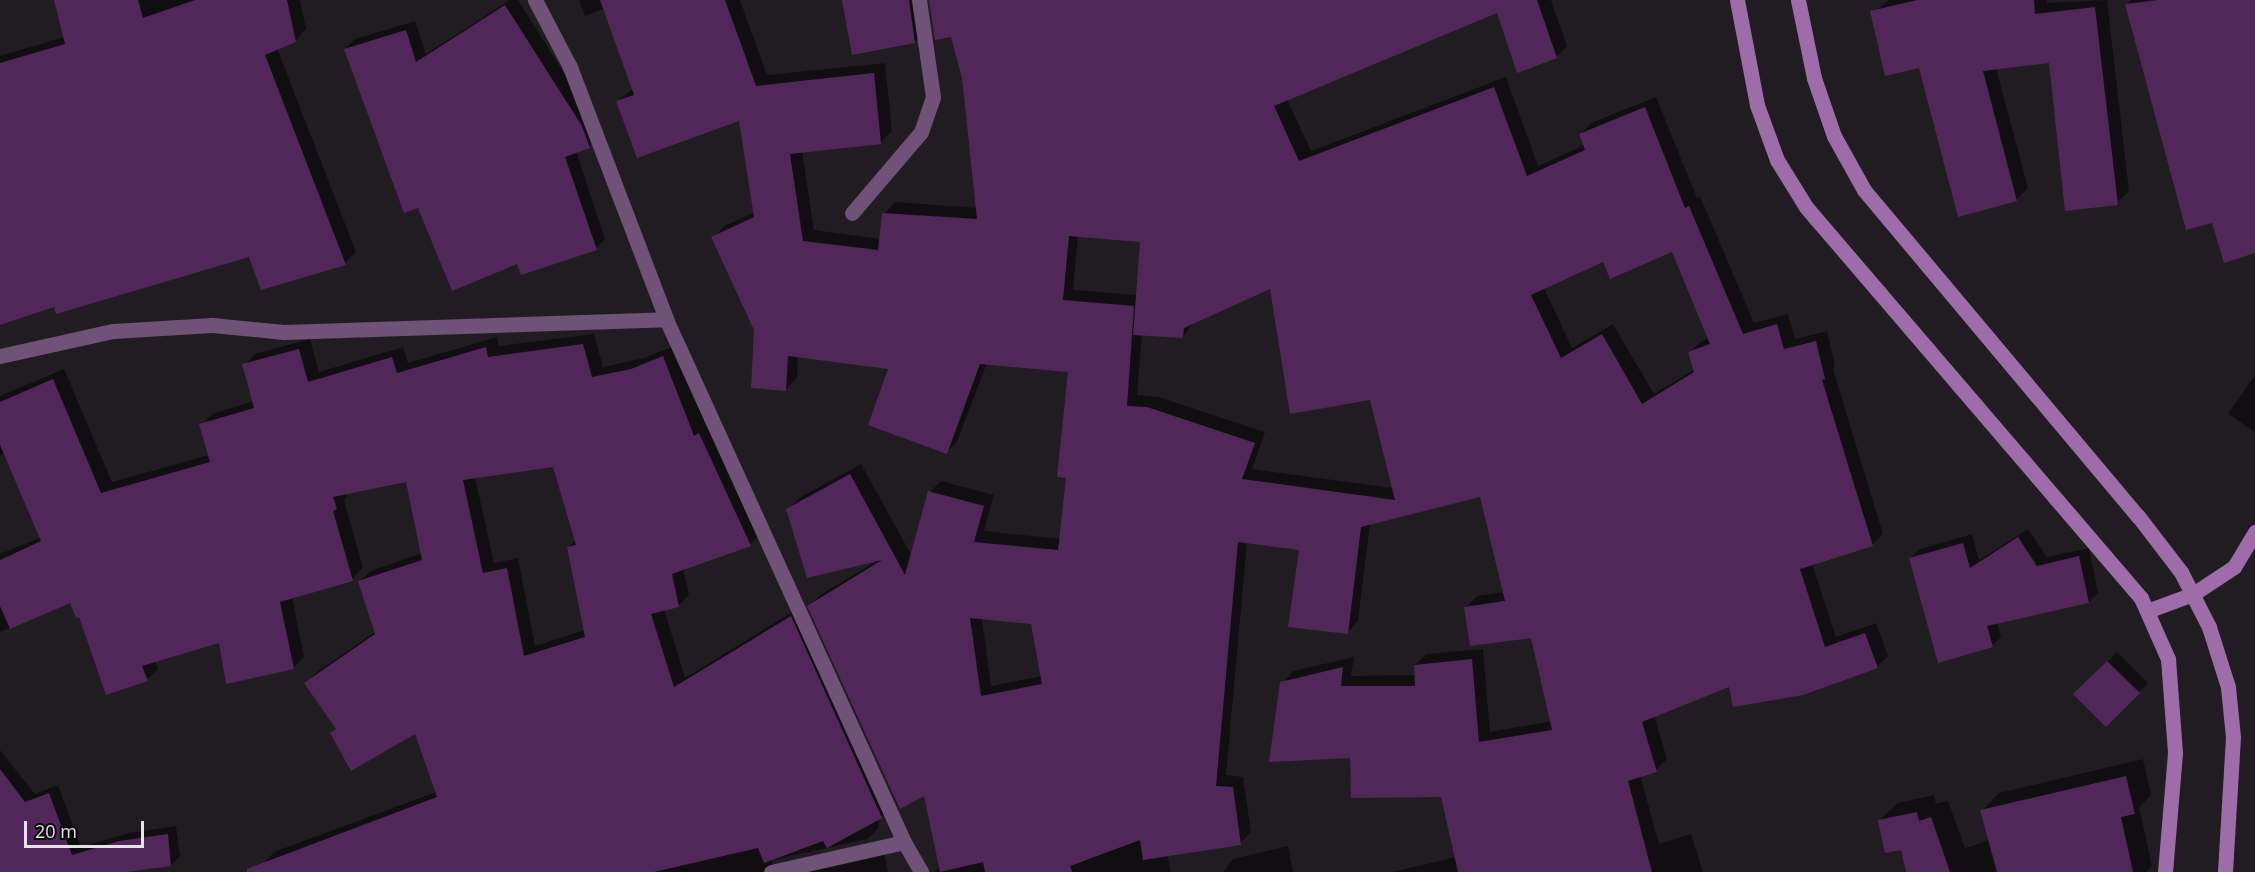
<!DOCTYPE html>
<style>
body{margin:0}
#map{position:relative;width:2255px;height:872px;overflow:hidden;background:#211c22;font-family:"Open Sans",sans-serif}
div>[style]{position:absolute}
.shadow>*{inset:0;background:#0007}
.building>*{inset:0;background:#51275a}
.street>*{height:15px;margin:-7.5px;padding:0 7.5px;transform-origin:7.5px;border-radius:7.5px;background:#705177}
.secondary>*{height:15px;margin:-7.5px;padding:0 7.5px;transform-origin:7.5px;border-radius:7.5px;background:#9f6caa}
span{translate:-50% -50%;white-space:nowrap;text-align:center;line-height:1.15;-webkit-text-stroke:4.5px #09080a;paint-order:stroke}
.scale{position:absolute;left:24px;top:821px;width:120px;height:27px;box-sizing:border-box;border:3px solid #e6e3e6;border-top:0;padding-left:8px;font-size:18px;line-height:21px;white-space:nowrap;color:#e6e3e6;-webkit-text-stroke:4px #09080a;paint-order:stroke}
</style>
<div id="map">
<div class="shadow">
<i style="clip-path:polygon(56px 0,300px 0,306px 29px,296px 40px,277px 48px,356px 252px,345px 263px,250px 255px,0 316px,0 56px,65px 37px)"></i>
<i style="clip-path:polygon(510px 0,518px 0,591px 116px,599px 137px,589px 146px,576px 151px,605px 239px,596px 248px,518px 262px,419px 206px,345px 49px,355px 39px,415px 21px,426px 54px)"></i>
<i style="clip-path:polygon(evenodd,579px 0,740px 0,767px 75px,885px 63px,892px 131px,881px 142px,802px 151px,814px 230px,881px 239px,884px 214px,895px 202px,978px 208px,963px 77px,953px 35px,936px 38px,929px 0,1551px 0,1567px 46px,1556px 57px,1498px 11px,1287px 99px,1311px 151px,1506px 77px,1538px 166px,1584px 145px,1580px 135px,1591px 123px,1656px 97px,1697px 198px,1700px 196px,1754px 323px,1788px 314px,1795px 339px,1827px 331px,1835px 366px,1833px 369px,1883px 534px,1872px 545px,1812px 564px,1836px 637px,1876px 623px,1888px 656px,1877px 667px,1731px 685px,1654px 715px,1667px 759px,1656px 770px,1640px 775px,1659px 844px,1691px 834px,1703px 872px,1392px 872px,1456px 857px,1442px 795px,1352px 757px,1282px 683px,1293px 671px,1354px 657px,1351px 676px,1416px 675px,1415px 665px,1426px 654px,1483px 649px,1490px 732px,1552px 721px,1532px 636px,1466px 607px,1477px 596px,1504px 592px,1481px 496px,1370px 523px,1358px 621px,1347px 633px,1301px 549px,1247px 542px,1226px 775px,1243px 777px,1251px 832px,1240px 843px,1167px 854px,1171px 872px,933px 872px,940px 868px,925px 793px,809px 606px,820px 595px,877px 561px,788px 510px,799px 498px,861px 464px,912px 556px,930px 492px,941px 481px,994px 495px,984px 531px,1060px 539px,1067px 477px,1070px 370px,987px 363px,957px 442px,946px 453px,890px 368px,798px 355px,797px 378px,786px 389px,713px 238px,724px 226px,755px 212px,740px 119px,617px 101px,634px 88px,605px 8px,585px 16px,579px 0,1078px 235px,1141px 240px,1137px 295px,1073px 290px,1078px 235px,579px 0,1673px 250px,1709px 338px,1700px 342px,1689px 353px,1695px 369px,1654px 394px,1613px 324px,1572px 348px,1544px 288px,1604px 260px,1673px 250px,579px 0,1271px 287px,1371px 398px,1393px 488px,1252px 469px,1265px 432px,1159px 397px,1137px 395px,1142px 334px,1183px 337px,1194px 322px,1271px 287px,579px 0,982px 618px,1033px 623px,1042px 676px,991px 686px,982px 618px)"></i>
<i style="clip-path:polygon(843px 0,922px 0,926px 31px,915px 42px)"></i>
<i style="clip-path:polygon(1889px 0,2047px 0,2047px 3px,2107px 0,2129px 191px,2117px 203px,2050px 62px,1996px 68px,2028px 188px,2016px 200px,1920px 66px,1872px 14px)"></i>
<i style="clip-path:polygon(2131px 0,2255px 0,2255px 232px,2127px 4px)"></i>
<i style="clip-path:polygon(evenodd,594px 334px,603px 367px,644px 358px,674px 346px,706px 426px,711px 423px,761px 534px,750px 545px,683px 568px,689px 595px,678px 606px,664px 609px,685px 678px,802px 606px,893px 806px,878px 819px,879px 827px,868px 839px,772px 860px,772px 863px,779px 871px,883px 849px,888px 872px,267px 872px,263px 864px,274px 852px,436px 792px,416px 732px,331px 733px,337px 728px,305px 683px,317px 672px,376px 631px,359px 582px,371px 571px,422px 553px,407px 480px,346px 492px,347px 497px,344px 500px,363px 568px,352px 579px,292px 597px,304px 657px,293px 668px,220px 642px,155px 660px,158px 669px,147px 680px,80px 615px,71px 601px,0 632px,0 554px,41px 537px,5px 453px,0 456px,0 396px,64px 369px,112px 482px,209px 455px,201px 425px,212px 414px,254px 401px,244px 365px,255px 354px,310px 339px,319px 372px,403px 347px,408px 363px,497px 337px,499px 346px,594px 334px,554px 466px,576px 539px,568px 547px,585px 630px,535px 646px,518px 558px,494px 563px,475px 477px,554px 466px)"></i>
<i style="clip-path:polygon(2255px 375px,2255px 432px,2228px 414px)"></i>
<i style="clip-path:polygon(2028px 529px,2047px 557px,2089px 548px,2098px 593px,2089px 602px,1997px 623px,2001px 637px,1992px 646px,1910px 558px,1920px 549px,1972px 534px,1979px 560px)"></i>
<i style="clip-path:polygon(2117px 652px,2148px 683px,2106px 725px,2076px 694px)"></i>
<i style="clip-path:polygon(0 750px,35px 794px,58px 785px,81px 847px,129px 833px,176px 826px,180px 856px,171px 865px,116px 872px,0 872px)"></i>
<i style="clip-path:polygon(2143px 759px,2151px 795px,2139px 807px,2152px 866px,2146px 872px,1908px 872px,1902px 848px,1880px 820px,1898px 803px,1934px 795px,1936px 804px,1948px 801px,1965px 848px,1990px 840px,1982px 811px,1999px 793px)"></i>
<i style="clip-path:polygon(1288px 846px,1293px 872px,1223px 872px,1233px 859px)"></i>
</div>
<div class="building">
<i style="clip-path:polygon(54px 0,138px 0,143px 18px,195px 0,287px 0,296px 42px,265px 55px,346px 265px,261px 290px,249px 257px,56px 314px,54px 307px,0 325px,0 63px,65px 44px)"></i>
<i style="clip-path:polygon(evenodd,600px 0,725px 0,756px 86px,874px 73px,881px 144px,790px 154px,803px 241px,878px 250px,882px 213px,977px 219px,962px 78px,951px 37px,935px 40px,929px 0,1537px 0,1557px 58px,1517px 73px,1497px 13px,1274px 106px,1299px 161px,1494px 87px,1527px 176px,1585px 150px,1579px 134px,1645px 107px,1685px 208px,1689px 206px,1743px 334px,1777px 324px,1784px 349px,1816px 341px,1825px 379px,1822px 380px,1873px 546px,1800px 569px,1825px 647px,1865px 633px,1878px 668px,1803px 695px,1733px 707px,1729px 687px,1642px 722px,1657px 772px,1628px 781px,1652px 872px,1458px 872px,1441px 797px,1351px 798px,1350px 758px,1269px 762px,1280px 682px,1343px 667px,1341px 686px,1415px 686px,1414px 665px,1472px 659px,1479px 742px,1552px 730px,1531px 638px,1470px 646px,1464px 607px,1505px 601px,1480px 497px,1361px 527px,1348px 634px,1288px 627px,1299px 550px,1238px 542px,1216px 786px,1233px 787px,1241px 845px,1143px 860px,1140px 840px,1070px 866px,1072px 872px,985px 872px,983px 862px,940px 872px,924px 796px,900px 809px,807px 606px,882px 560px,807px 578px,786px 509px,850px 474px,905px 575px,928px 491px,984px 506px,974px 542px,1058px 550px,1066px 478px,1057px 477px,1068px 372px,980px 364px,947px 454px,868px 425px,888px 369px,788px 356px,786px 391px,751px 388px,754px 330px,711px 237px,754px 217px,739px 121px,637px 158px,616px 101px,634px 95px,600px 0,1069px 236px,1140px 242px,1133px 335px,1183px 338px,1184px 328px,1270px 289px,1290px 414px,1370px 400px,1395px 500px,1242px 479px,1255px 443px,1147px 407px,1127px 406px,1134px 306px,1063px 300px,1069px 236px,600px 0,1672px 252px,1710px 344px,1688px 352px,1694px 372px,1642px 404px,1602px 334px,1561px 358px,1531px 295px,1603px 262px,1610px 279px,1672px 252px,600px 0,970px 618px,1031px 624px,1042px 684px,981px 696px,970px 618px)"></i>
<i style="clip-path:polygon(842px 0,909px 0,915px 43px,852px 55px)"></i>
<i style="clip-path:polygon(1917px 0,2034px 0,2035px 14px,2095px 7px,2118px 205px,2065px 211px,2049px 63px,1983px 71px,2017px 201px,1958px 217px,1919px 68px,1885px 76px,1870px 11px)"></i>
<i style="clip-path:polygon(2158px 0,2255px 0,2255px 253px,2224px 263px,2212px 223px,2186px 230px,2125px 4px)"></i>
<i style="clip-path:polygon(505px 5px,582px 126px,590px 148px,565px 157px,597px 250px,521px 275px,517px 264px,452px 291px,418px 208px,404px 213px,344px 49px,406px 30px,416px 62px)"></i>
<i style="clip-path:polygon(evenodd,583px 344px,592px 377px,631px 369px,663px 356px,694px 436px,699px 433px,751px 546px,672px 574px,679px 607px,651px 614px,674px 687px,791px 616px,882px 818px,827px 848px,823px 841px,764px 863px,758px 848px,654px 872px,247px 872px,247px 869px,437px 797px,415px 734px,351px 771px,330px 733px,336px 729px,304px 683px,375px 634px,358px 581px,422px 560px,406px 482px,333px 497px,337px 509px,333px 511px,353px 581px,280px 602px,294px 669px,226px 684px,219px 643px,142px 666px,148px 681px,106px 695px,79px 617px,76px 618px,70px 603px,10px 629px,0 606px,0 560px,41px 541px,0 445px,0 402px,53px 379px,101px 493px,210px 462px,199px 424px,254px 408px,242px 364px,299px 349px,308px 382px,392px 357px,397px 373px,486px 347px,488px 357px,583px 344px,553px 467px,576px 545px,567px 547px,585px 637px,524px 656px,507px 568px,483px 573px,463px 480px,553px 467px)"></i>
<i style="clip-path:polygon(2018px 537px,2037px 566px,2079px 556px,2089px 603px,1987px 626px,1993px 647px,1938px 663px,1909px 558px,1963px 543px,1970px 568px)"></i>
<i style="clip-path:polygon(2107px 661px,2140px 693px,2106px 727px,2073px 694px)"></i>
<i style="clip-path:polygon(0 769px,25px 802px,49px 793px,72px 855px,119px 841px,168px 834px,171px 866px,127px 872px,0 872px)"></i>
<i style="clip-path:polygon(2126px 776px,2135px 814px,2121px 817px,2133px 872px,1997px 872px,1980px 810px)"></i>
<i style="clip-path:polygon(1917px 812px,1919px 821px,1931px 817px,1950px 872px,1906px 872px,1901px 850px,1885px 853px,1878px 820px)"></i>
</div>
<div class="street">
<i style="left:535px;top:0;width:76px;rotate:62.4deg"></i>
<i style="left:570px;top:67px;width:270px;rotate:69.1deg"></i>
<i style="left:666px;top:319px;width:575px;rotate:65.53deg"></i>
<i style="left:904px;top:842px;width:34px;rotate:60deg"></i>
<i style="left:852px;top:213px;width:106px;rotate:-49.6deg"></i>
<i style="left:921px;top:132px;width:37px;rotate:-71deg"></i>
<i style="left:933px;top:97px;width:98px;rotate:-98.2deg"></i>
<i style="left:0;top:356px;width:116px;rotate:-12.5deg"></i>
<i style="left:113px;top:331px;width:99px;rotate:-3.5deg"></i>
<i style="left:212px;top:325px;width:72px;rotate:5.6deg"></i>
<i style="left:284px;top:332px;width:382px;rotate:-1.9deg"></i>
<i style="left:771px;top:872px;width:136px;rotate:-12.7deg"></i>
</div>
<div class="secondary">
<i style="left:1737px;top:0;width:107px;rotate:79.2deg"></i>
<i style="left:1757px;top:105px;width:59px;rotate:70deg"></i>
<i style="left:1777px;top:160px;width:55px;rotate:58.3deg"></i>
<i style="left:1806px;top:207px;width:515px;rotate:49.41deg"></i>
<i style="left:2141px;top:598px;width:67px;rotate:66.1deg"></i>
<i style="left:2168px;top:659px;width:94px;rotate:85.7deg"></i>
<i style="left:2175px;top:753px;width:119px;rotate:94.8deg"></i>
<i style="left:1798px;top:0;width:80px;rotate:78.4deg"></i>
<i style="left:1814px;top:78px;width:61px;rotate:71deg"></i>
<i style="left:1834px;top:136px;width:62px;rotate:60.9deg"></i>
<i style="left:1864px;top:190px;width:426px;rotate:50deg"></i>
<i style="left:2138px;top:516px;width:71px;rotate:52.5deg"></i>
<i style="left:2181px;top:572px;width:62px;rotate:63deg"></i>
<i style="left:2209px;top:627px;width:63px;rotate:72.4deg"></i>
<i style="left:2228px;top:687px;width:50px;rotate:84.3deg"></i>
<i style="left:2233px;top:737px;width:135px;rotate:93.4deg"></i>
<i style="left:2147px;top:611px;width:49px;rotate:-20.3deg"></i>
<i style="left:2193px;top:594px;width:49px;rotate:-33.4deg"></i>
<i style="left:2234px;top:567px;width:41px;rotate:-59deg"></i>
</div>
<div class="scale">20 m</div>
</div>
